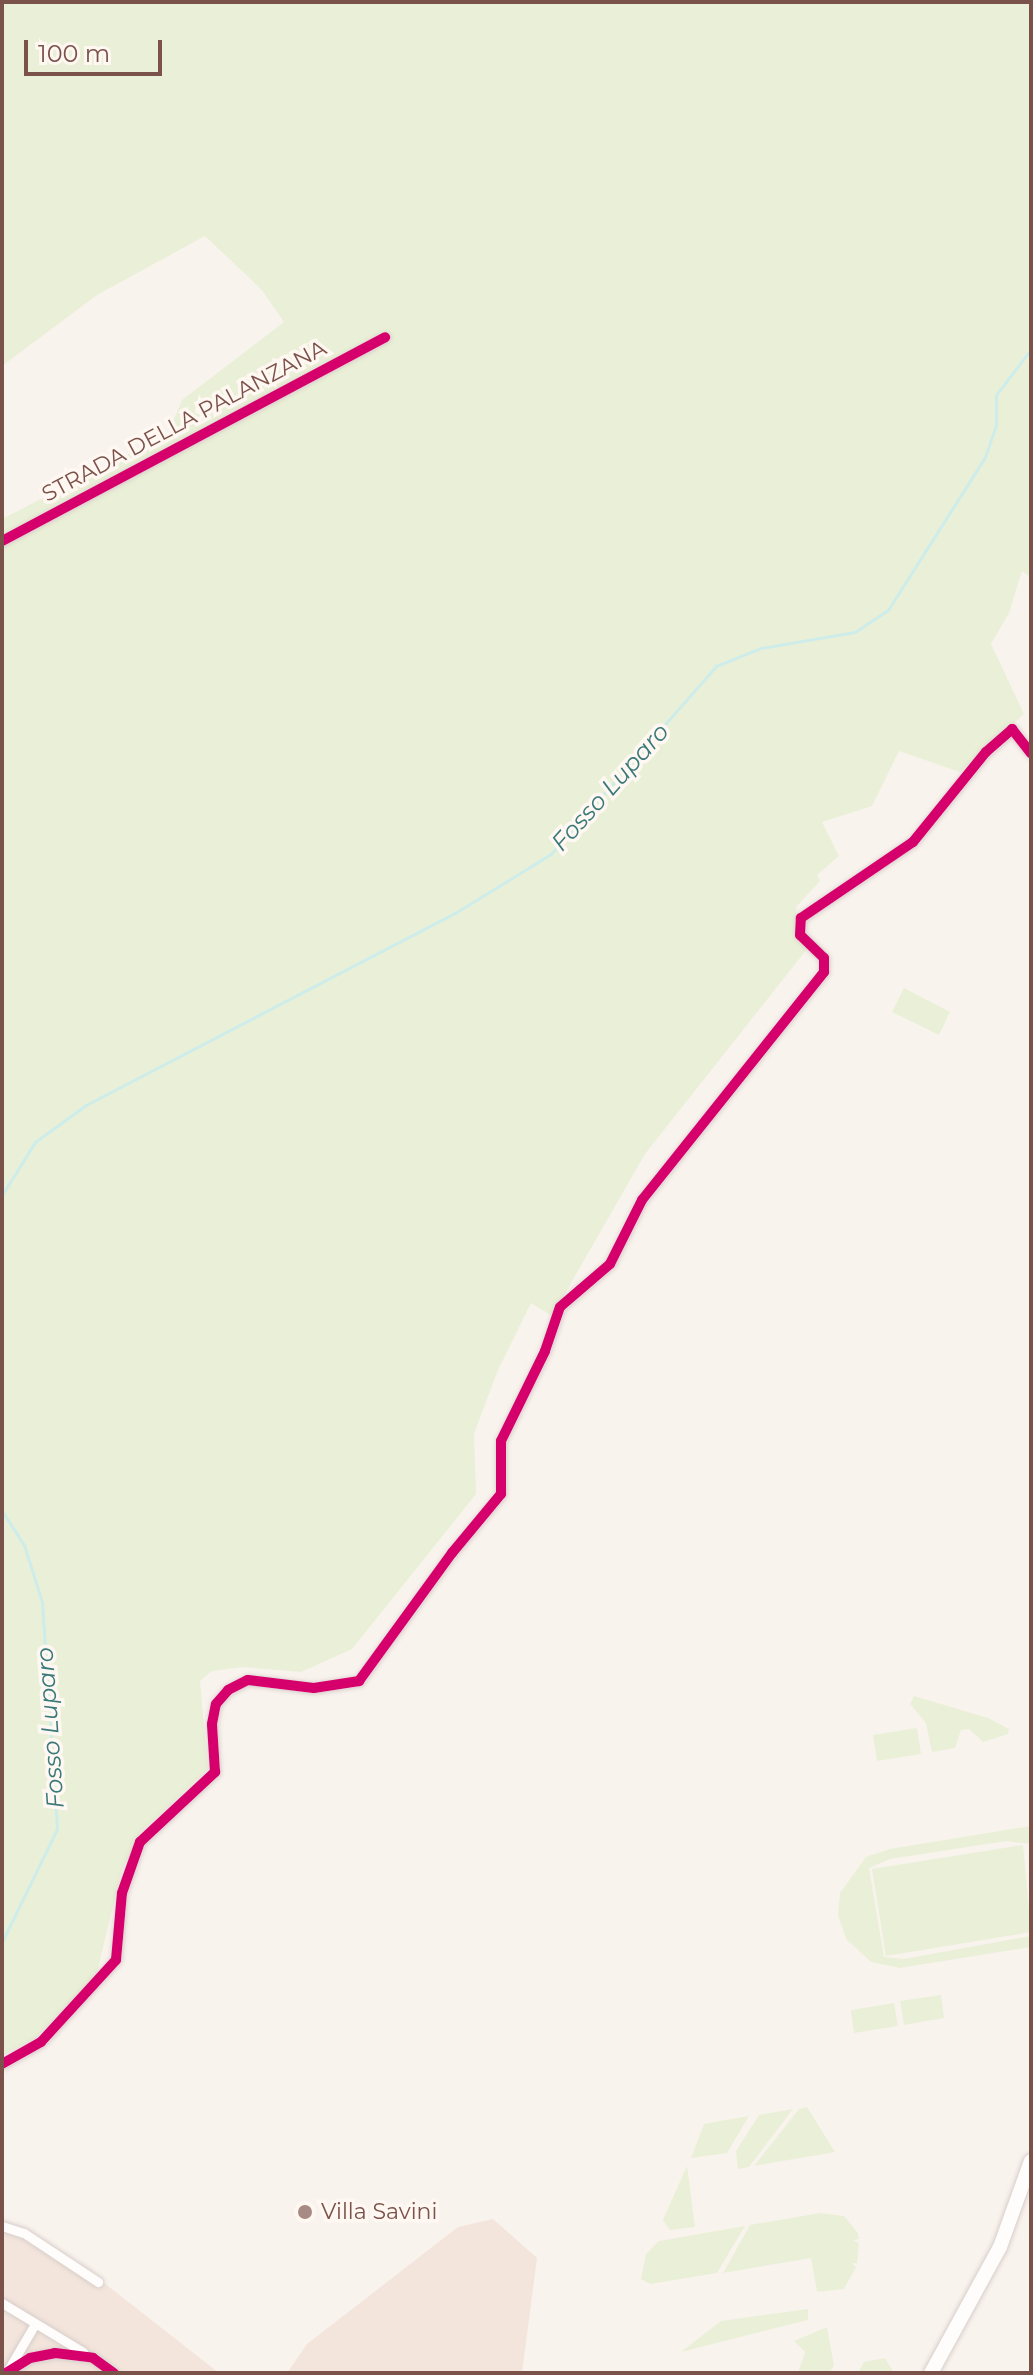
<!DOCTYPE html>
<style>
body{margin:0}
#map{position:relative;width:1033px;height:2375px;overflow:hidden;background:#f9f3ee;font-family:Montserrat,sans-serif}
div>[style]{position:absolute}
.residential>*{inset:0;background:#f3e5dc}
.green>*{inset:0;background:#eaf0d7}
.stream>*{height:3px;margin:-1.5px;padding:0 1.5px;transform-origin:1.5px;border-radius:1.5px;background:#ceedea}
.roads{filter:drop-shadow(0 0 2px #d8ceca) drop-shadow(0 0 2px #d8ceca)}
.street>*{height:9px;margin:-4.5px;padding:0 4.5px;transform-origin:4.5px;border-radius:4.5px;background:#fefdfc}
.secondary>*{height:14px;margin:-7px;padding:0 7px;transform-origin:7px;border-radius:7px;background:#fefdfc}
.cycleway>*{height:10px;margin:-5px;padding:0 5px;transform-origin:5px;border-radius:5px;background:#d6006c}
.dots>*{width:22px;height:22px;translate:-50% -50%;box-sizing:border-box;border:4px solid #fff7f1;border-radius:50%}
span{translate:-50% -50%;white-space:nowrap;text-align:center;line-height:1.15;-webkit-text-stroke:7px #fff7f1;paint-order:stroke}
.street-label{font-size:22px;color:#7b524a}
.poi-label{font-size:22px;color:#7b524a}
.left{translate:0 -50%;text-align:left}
.water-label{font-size:24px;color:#397979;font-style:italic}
.frame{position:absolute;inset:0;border:4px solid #7b524a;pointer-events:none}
.scale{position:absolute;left:24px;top:40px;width:138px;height:36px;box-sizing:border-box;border:4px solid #7b524a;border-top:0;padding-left:10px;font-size:24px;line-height:28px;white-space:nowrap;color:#7b524a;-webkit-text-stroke:6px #fff7f1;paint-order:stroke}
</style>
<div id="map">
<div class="residential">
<i style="clip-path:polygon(493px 2219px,537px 2258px,522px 2373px,287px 2373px,307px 2344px,458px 2227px)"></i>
<i style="clip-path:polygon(2px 2222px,24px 2228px,108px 2286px,219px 2373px,2px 2373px)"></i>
</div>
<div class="green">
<i style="clip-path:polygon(2px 2px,1031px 2px,1031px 578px,1022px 571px,1009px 613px,991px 644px,1024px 714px,960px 772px,899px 751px,872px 806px,822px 822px,839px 856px,817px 875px,820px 881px,796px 907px,798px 928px,811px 944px,645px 1154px,552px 1316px,531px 1303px,498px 1370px,474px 1434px,476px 1494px,352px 1649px,301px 1672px,243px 1667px,212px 1671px,200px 1681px,208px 1769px,141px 1832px,121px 1872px,97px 1973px,36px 2038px,2px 2055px,2px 519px,168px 434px,182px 400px,284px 322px,261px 289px,205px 236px,97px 295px,2px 366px)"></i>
<i style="clip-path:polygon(904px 988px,950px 1012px,939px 1035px,892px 1012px)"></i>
<i style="clip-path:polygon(914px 1696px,988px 1718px,1009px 1729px,1008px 1734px,983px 1742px,969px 1729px,961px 1730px,955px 1748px,932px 1752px,926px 1723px,910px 1704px)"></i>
<i style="clip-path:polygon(917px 1728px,921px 1754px,877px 1761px,873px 1735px)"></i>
<i style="clip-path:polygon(1031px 1826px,1031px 1844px,1006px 1841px,890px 1859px,869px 1868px,884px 1957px,904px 1959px,1031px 1936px,1031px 1947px,900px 1968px,871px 1962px,846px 1939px,838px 1915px,840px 1893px,866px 1857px,890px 1849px)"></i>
<i style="clip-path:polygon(1023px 1845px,1031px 1932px,886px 1956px,872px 1869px)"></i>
<i style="clip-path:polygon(941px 1995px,944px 2018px,904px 2025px,900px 2001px)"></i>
<i style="clip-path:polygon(894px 2003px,898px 2026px,854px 2033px,851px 2010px)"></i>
<i style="clip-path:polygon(807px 2107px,835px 2152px,754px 2166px,799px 2109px)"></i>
<i style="clip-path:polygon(793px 2109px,749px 2167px,738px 2169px,736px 2151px,759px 2115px)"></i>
<i style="clip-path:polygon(749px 2116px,727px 2153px,691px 2158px,704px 2124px)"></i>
<i style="clip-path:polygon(687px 2166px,695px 2227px,670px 2230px,663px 2220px)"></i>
<i style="clip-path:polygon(820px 2213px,844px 2216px,858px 2233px,859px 2239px,853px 2240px,859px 2243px,857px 2263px,852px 2263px,856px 2267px,844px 2289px,817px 2292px,811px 2258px,723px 2273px,750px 2225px)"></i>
<i style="clip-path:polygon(745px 2226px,717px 2273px,650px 2284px,641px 2279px,646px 2254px,659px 2241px)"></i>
<i style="clip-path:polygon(808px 2309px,808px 2320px,681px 2352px,721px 2321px)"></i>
<i style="clip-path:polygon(827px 2327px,834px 2366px,829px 2373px,798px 2373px,805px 2352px,794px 2341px)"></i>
<i style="clip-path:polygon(885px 2358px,894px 2373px,858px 2373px,864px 2362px)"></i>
</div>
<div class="stream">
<i style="left:2px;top:1195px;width:62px;rotate:-58.1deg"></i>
<i style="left:35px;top:1142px;width:63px;rotate:-36deg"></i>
<i style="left:86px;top:1105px;width:416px;rotate:-27.5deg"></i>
<i style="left:455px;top:913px;width:113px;rotate:-31.6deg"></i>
<i style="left:551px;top:854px;width:250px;rotate:-48.7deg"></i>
<i style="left:716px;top:666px;width:48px;rotate:-21.8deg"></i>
<i style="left:761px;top:648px;width:95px;rotate:-9.7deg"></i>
<i style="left:855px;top:632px;width:40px;rotate:-34deg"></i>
<i style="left:888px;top:610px;width:181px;rotate:-57.6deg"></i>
<i style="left:985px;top:457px;width:34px;rotate:-71deg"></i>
<i style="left:996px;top:425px;width:30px;rotate:-90deg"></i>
<i style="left:996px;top:395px;width:58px;rotate:-52.7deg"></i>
<i style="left:2px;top:1511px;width:40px;rotate:57.1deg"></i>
<i style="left:24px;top:1545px;width:60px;rotate:72.5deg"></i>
<i style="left:42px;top:1602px;width:227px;rotate:86.2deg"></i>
<i style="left:57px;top:1829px;width:126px;rotate:116deg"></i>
</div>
<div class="roads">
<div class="street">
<i style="left:2px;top:541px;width:434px;rotate:-28deg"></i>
<i style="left:2px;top:2064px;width:45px;rotate:-29.4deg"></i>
<i style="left:41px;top:2042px;width:111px;rotate:-47.6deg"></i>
<i style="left:116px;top:1960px;width:67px;rotate:-84.9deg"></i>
<i style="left:122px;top:1893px;width:54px;rotate:-70.6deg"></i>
<i style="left:140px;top:1842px;width:103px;rotate:-43deg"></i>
<i style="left:215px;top:1772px;width:48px;rotate:-93.6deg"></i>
<i style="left:212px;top:1724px;width:20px;rotate:-79deg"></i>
<i style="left:216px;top:1704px;width:18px;rotate:-49deg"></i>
<i style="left:228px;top:1690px;width:22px;rotate:-27deg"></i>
<i style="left:248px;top:1680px;width:66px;rotate:6.9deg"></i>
<i style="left:314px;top:1688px;width:46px;rotate:-8.8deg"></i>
<i style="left:359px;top:1681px;width:158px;rotate:-54deg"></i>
<i style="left:452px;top:1553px;width:77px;rotate:-50.3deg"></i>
<i style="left:501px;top:1494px;width:53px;rotate:-90deg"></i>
<i style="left:501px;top:1441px;width:100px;rotate:-63.9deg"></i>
<i style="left:545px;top:1351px;width:46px;rotate:-71.2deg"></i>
<i style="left:560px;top:1307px;width:66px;rotate:-40.7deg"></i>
<i style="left:610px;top:1264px;width:72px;rotate:-63.4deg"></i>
<i style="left:642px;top:1200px;width:292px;rotate:-51.4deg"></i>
<i style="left:824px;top:972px;width:14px;rotate:-90deg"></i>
<i style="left:824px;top:958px;width:33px;rotate:-136deg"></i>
<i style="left:800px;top:935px;width:17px;rotate:-87deg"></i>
<i style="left:801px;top:918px;width:135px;rotate:-34.2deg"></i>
<i style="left:913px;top:842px;width:116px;rotate:-51deg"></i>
<i style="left:986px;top:752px;width:35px;rotate:-41deg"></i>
<i style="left:1012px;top:729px;width:31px;rotate:52deg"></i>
<i style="left:2px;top:2226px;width:23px;rotate:18deg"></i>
<i style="left:24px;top:2233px;width:89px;rotate:33.5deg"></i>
<i style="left:2px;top:2303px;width:95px;rotate:31.2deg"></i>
<i style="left:8px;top:2370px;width:53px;rotate:-59.6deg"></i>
<i style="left:6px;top:2373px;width:28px;rotate:-32deg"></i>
<i style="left:30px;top:2358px;width:25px;rotate:-11deg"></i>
<i style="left:55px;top:2353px;width:38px;rotate:7deg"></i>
<i style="left:93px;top:2358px;width:26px;rotate:36deg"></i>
</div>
<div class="secondary">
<i style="left:931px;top:2373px;width:144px;rotate:-61.3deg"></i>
<i style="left:1000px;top:2247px;width:91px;rotate:-70.2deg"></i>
</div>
</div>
<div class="cycleway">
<i style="left:2px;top:541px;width:434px;rotate:-28deg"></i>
<i style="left:2px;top:2064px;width:45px;rotate:-29.4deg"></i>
<i style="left:41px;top:2042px;width:111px;rotate:-47.6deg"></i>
<i style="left:116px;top:1960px;width:67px;rotate:-84.9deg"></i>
<i style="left:122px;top:1893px;width:54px;rotate:-70.6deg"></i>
<i style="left:140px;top:1842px;width:103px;rotate:-43deg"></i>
<i style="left:215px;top:1772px;width:48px;rotate:-93.6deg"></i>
<i style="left:212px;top:1724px;width:20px;rotate:-79deg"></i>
<i style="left:216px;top:1704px;width:18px;rotate:-49deg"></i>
<i style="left:228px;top:1690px;width:22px;rotate:-27deg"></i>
<i style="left:248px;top:1680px;width:66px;rotate:6.9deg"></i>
<i style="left:314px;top:1688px;width:46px;rotate:-8.8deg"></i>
<i style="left:359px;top:1681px;width:158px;rotate:-54deg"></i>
<i style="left:452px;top:1553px;width:77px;rotate:-50.3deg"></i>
<i style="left:501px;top:1494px;width:53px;rotate:-90deg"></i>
<i style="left:501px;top:1441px;width:100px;rotate:-63.9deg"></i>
<i style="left:545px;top:1351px;width:46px;rotate:-71.2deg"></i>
<i style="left:560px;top:1307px;width:66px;rotate:-40.7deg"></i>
<i style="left:610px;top:1264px;width:72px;rotate:-63.4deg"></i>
<i style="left:642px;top:1200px;width:292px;rotate:-51.4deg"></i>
<i style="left:824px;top:972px;width:14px;rotate:-90deg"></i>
<i style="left:824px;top:958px;width:33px;rotate:-136deg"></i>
<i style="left:800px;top:935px;width:17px;rotate:-87deg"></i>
<i style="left:801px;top:918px;width:135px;rotate:-34.2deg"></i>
<i style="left:913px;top:842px;width:116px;rotate:-51deg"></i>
<i style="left:986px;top:752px;width:35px;rotate:-41deg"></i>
<i style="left:1012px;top:729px;width:31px;rotate:52deg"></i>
<i style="left:6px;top:2373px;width:28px;rotate:-32deg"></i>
<i style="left:30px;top:2358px;width:25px;rotate:-11deg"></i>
<i style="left:55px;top:2353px;width:38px;rotate:7deg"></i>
<i style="left:93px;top:2358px;width:26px;rotate:36deg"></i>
</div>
<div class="dots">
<i style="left:305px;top:2212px;background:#a78a83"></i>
</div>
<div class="street-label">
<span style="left:184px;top:421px;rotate:-28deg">STRADA DELLA PALANZANA</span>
</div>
<div class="poi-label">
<span class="left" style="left:321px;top:2212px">Villa Savini</span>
</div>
<div class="water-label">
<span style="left:610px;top:787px;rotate:-48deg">Fosso Luparo</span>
<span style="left:50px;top:1728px;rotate:-94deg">Fosso Luparo</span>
</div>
<div class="frame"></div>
<div class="scale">100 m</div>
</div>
